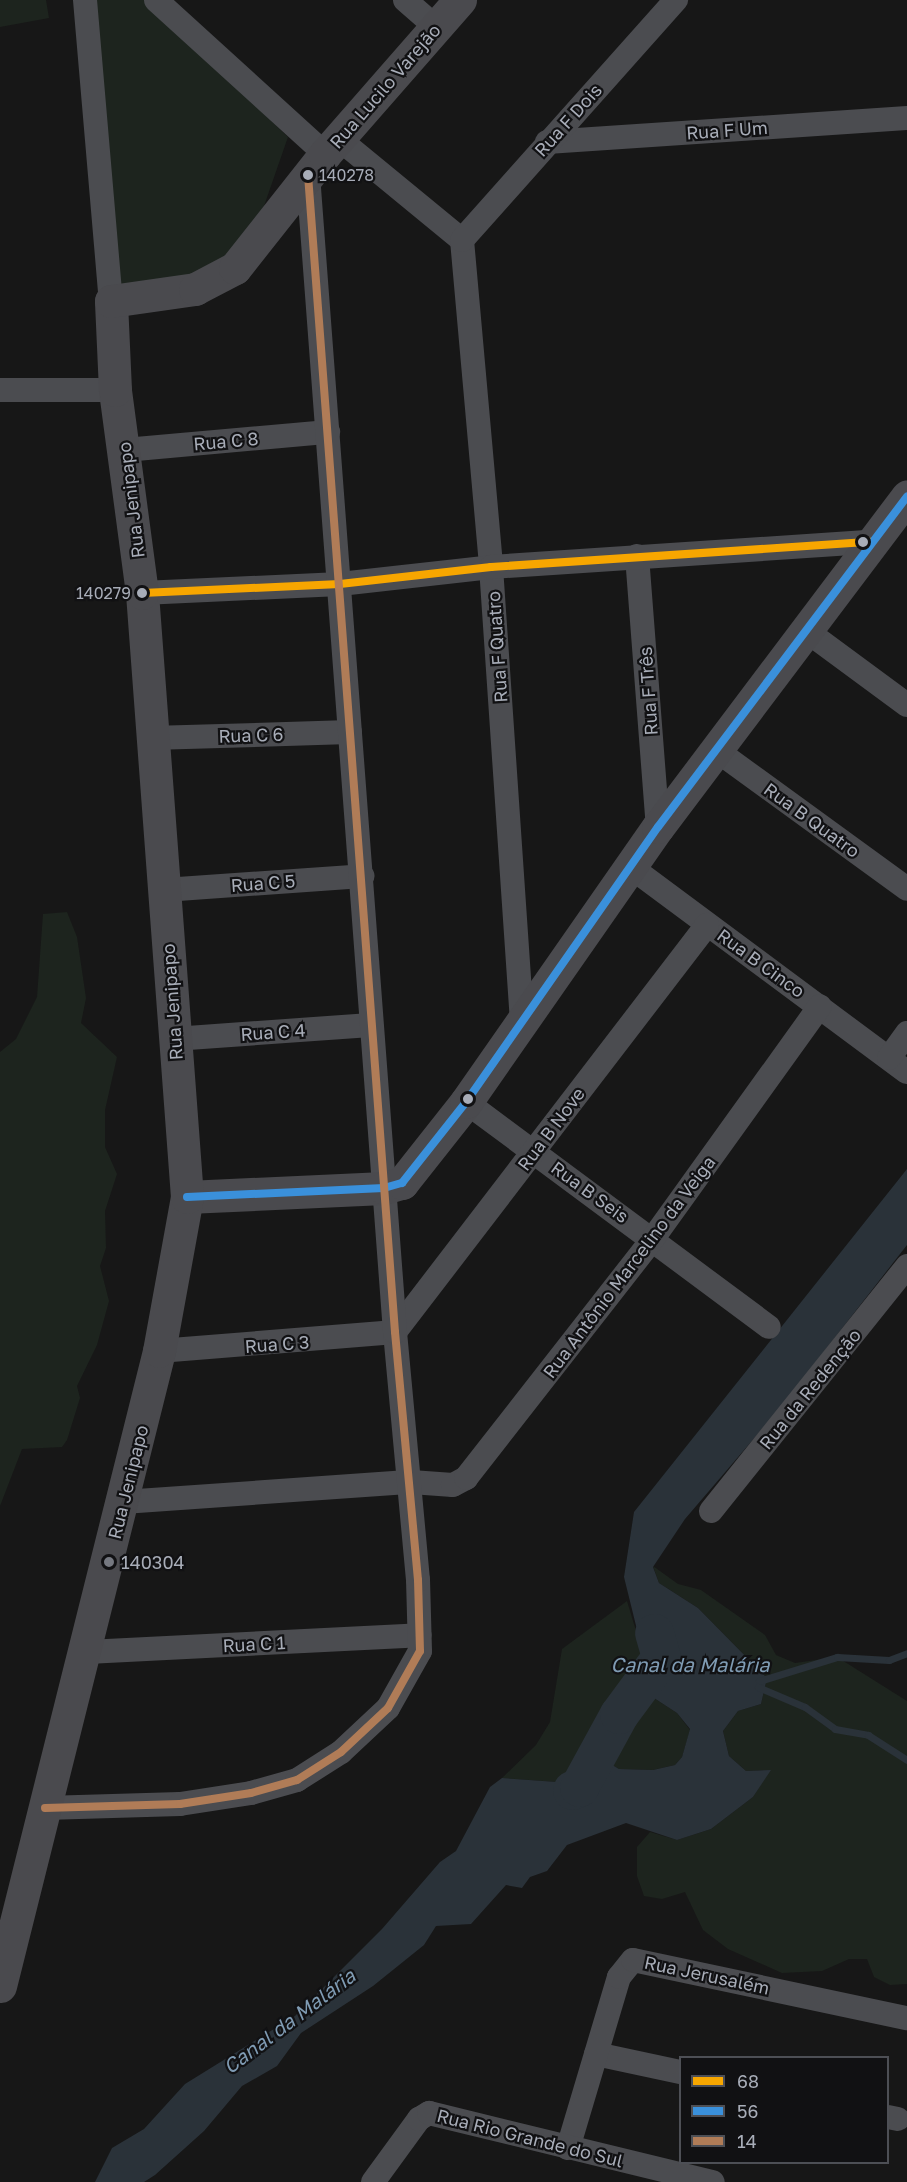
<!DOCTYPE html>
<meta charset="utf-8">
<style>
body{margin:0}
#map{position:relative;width:907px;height:2182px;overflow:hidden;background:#171717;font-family:"Golos Text",sans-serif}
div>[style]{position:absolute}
.green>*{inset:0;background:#1d241e}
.water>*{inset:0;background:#2a3239}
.stream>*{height:7px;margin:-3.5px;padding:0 3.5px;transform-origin:3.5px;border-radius:3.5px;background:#2a3239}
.river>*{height:39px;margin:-19.5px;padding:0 19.5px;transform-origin:19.5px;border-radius:19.5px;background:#2a3239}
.street>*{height:24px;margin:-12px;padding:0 12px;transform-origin:12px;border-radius:12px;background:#4b4c50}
.secondary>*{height:33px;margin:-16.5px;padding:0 16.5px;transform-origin:16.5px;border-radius:16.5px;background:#4a4a4e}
.bus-1>*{height:8px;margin:-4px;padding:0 4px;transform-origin:4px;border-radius:4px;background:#f7a600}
.bus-2>*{height:8px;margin:-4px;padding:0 4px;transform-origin:4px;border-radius:4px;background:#3a90db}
.bus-3>*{height:8px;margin:-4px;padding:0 4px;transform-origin:4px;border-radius:4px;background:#b07c57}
.dots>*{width:16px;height:16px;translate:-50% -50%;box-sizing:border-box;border:3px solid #111113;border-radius:50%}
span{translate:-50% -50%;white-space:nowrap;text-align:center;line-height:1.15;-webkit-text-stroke:4.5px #111113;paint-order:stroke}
.bus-label{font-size:16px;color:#a8adb8}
.left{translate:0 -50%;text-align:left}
.right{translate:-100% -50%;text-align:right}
.street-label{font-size:18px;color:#a8adb8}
.poi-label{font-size:18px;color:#a8adb8}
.water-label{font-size:20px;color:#7f9bb3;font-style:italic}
.legend{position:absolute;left:679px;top:2056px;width:210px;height:108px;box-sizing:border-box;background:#111113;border:2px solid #4d4f55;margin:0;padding:8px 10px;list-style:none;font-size:18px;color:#a8adb8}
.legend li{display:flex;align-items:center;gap:12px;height:30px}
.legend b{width:30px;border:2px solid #4d4f55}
</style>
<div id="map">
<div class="green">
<i style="clip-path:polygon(0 0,46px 0,49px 18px,0 27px)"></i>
<i style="clip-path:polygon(95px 0,146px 0,288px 137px,241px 272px,106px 298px)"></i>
<i style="clip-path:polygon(67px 912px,77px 937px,86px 998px,81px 1023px,117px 1057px,105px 1110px,105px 1147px,117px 1174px,105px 1211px,106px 1248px,100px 1266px,109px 1301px,97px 1345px,77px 1386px,80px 1398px,67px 1440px,62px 1447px,22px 1449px,0 1506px,0 1052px,16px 1039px,37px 997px,43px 914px)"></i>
<i style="clip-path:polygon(653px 1566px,678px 1584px,701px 1590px,765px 1635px,776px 1655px,795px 1663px,837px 1657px,907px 1701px,907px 1984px,890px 1985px,874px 1977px,867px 1959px,849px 1959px,822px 1971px,782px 1973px,728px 1949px,703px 1930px,685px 1892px,662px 1899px,644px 1896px,637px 1876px,637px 1847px,650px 1832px,677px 1840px,711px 1829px,753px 1797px,770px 1770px,746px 1771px,729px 1756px,723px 1731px,738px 1711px,761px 1704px,767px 1678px,698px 1608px,659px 1583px)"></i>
<i style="clip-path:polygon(627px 1601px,643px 1654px,639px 1669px,654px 1698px,677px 1713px,690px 1730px,682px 1757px,675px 1765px,653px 1770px,619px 1769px,604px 1760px,596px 1737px,579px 1750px,568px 1775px,557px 1782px,502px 1778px,536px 1745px,550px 1722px,562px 1649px)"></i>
</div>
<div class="water">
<i style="clip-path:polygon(907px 1169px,907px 1245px,780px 1408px,685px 1519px,653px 1567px,659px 1583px,698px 1608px,767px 1678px,761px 1704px,738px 1711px,723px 1731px,729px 1756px,746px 1771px,771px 1770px,753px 1797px,711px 1829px,677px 1840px,626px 1823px,567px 1845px,547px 1871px,530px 1877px,522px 1888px,506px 1885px,471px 1924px,436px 1926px,424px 1945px,373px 1986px,301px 2033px,277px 2066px,242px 2086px,204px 2131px,155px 2175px,144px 2182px,95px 2182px,112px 2148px,144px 2129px,185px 2084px,295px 2016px,382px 1929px,440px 1862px,456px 1851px,490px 1787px,502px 1778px,557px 1782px,568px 1775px,579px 1750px,596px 1737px,604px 1760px,619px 1769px,653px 1770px,675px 1765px,682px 1757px,690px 1729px,677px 1713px,654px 1698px,639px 1669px,643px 1654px,624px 1577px,634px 1512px)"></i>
</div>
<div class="stream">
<i style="left:759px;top:1681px;width:82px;rotate:-17.1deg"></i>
<i style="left:837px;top:1657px;width:52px;rotate:3.3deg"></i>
<i style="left:889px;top:1660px;width:19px;rotate:-21deg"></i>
<i style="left:758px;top:1687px;width:51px;rotate:23.1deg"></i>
<i style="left:805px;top:1707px;width:37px;rotate:36deg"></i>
<i style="left:835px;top:1729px;width:34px;rotate:10deg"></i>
<i style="left:868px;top:1735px;width:46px;rotate:32.7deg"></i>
</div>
<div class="river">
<i style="left:572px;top:1790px;width:8px;rotate:-23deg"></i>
<i style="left:579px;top:1787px;width:83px;rotate:-61.3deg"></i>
<i style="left:619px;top:1714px;width:71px;rotate:-53.6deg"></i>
<i style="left:661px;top:1657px;width:25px;rotate:-106deg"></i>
</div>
<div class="street">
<i style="left:85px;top:0;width:302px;rotate:85.1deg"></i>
<i style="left:156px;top:0;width:229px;rotate:42.3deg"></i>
<i style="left:405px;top:0;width:41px;rotate:41.1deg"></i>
<i style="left:339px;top:139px;width:159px;rotate:39.4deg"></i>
<i style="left:547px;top:142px;width:361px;rotate:-3.8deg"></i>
<i style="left:462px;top:240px;width:328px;rotate:84.9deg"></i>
<i style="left:491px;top:567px;width:453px;rotate:86.1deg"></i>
<i style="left:462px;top:240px;width:322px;rotate:-48.3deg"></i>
<i style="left:0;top:390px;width:115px"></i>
<i style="left:125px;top:450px;width:204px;rotate:-5.1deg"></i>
<i style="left:637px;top:556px;width:272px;rotate:85.6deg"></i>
<i style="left:142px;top:593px;width:198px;rotate:-2.6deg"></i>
<i style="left:340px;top:584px;width:152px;rotate:-6.4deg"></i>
<i style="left:491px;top:567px;width:380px;rotate:-3.8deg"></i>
<i style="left:808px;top:632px;width:123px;rotate:36.4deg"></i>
<i style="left:151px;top:738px;width:199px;rotate:-1.7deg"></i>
<i style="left:716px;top:750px;width:236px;rotate:36deg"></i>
<i style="left:632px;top:868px;width:342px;rotate:36.6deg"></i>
<i style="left:164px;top:890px;width:199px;rotate:-4deg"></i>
<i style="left:174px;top:1039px;width:197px;rotate:-4.1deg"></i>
<i style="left:889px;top:1058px;width:31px;rotate:-54deg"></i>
<i style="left:466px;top:1102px;width:377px;rotate:36.6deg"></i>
<i style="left:159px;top:1351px;width:237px;rotate:-4.6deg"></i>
<i style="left:395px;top:1332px;width:513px;rotate:-52.53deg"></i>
<i style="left:123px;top:1502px;width:289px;rotate:-4deg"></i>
<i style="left:411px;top:1482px;width:42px;rotate:4.1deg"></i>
<i style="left:453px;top:1485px;width:15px;rotate:-28deg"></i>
<i style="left:466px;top:1478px;width:306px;rotate:-52deg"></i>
<i style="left:654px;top:1237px;width:284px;rotate:-54.3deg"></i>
<i style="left:711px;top:1511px;width:314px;rotate:-51.3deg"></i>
<i style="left:87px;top:1652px;width:333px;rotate:-2.9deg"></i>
<i style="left:45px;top:1808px;width:135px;rotate:-1.7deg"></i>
<i style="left:180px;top:1804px;width:72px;rotate:-8.8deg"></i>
<i style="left:251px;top:1793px;width:48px;rotate:-15.8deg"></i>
<i style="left:297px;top:1780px;width:52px;rotate:-32.5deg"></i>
<i style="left:341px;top:1752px;width:64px;rotate:-43.1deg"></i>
<i style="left:388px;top:1708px;width:65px;rotate:-60.7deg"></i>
<i style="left:420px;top:1651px;width:71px;rotate:-91.6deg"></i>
<i style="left:418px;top:1580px;width:249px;rotate:-95.3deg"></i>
<i style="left:395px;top:1332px;width:1160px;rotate:-94.3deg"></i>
<i style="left:596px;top:2054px;width:86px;rotate:12.1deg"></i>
<i style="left:888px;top:2117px;width:10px;rotate:11deg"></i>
<i style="left:568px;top:2148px;width:178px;rotate:-73.4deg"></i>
<i style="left:619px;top:1977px;width:22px;rotate:-51deg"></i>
<i style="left:633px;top:1960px;width:280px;rotate:12deg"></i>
<i style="left:373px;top:2182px;width:78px;rotate:-53.9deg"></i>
<i style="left:419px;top:2119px;width:12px;rotate:-31deg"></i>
<i style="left:429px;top:2113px;width:292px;rotate:13.7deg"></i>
</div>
<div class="secondary">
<i style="left:187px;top:1197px;width:197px;rotate:-2.6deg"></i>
<i style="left:384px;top:1188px;width:19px;rotate:-16deg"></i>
<i style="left:402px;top:1183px;width:103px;rotate:-51.7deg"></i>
<i style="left:466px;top:1102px;width:335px;rotate:-55.1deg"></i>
<i style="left:658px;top:827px;width:414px;rotate:-53deg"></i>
<i style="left:0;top:1986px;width:655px;rotate:-75.94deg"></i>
<i style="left:159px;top:1351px;width:157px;rotate:-79.7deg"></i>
<i style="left:187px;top:1197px;width:606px;rotate:-94.26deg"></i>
<i style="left:142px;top:593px;width:205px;rotate:-97.6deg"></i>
<i style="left:115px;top:390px;width:89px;rotate:-92.6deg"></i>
<i style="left:111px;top:301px;width:85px;rotate:-8.1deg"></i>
<i style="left:195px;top:289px;width:45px;rotate:-27.7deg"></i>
<i style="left:235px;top:268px;width:145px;rotate:-51.7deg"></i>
<i style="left:325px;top:154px;width:205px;rotate:-48.8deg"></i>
</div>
<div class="bus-1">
<i style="left:142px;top:593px;width:198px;rotate:-2.6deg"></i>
<i style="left:340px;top:584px;width:152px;rotate:-6.4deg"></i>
<i style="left:491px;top:567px;width:380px;rotate:-3.8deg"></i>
</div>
<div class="bus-2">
<i style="left:187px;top:1197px;width:197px;rotate:-2.6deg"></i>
<i style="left:384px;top:1188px;width:19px;rotate:-16deg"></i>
<i style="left:402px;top:1183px;width:103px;rotate:-51.7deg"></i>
<i style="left:466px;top:1102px;width:335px;rotate:-55.1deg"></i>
<i style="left:658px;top:827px;width:414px;rotate:-53deg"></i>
</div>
<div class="bus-3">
<i style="left:45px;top:1808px;width:135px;rotate:-1.7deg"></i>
<i style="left:180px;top:1804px;width:72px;rotate:-8.8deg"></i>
<i style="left:251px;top:1793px;width:48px;rotate:-15.8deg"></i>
<i style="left:297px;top:1780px;width:52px;rotate:-32.5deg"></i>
<i style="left:341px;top:1752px;width:64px;rotate:-43.1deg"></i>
<i style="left:388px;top:1708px;width:65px;rotate:-60.7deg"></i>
<i style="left:420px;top:1651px;width:71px;rotate:-91.6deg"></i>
<i style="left:418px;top:1580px;width:249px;rotate:-95.3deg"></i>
<i style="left:395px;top:1332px;width:1160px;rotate:-94.3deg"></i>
</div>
<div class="dots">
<i style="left:308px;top:175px;background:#a8adb8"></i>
<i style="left:863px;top:542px;background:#a8adb8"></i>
<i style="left:142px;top:593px;background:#a8adb8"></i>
<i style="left:468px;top:1099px;background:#a8adb8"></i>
<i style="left:109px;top:1562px;background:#757880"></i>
</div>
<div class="bus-label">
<span class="left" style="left:319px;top:175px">140278</span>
<span class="right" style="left:131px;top:593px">140279</span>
</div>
<div class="street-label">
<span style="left:385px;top:86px;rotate:-49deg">Rua Lucilo Varejão</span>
<span style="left:568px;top:120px;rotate:-48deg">Rua F Dois</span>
<span style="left:727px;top:130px;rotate:-4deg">Rua F Um</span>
<span style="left:226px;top:441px;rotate:-5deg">Rua C 8</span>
<span style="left:131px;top:500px;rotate:-97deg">Rua Jenipapo</span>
<span style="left:497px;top:647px;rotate:-94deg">Rua F Quatro</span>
<span style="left:648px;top:691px;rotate:-94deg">Rua F Três</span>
<span style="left:251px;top:735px;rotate:-2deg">Rua C 6</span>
<span style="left:812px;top:820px;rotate:36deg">Rua B Quatro</span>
<span style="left:263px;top:883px;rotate:-4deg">Rua C 5</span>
<span style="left:761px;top:963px;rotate:36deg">Rua B Cinco</span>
<span style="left:172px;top:1002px;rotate:-94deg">Rua Jenipapo</span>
<span style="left:273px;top:1032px;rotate:-4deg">Rua C 4</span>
<span style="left:551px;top:1129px;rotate:-53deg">Rua B Nove</span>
<span style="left:590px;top:1192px;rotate:36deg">Rua B Seis</span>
<span style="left:629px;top:1267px;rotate:-53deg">Rua Antônio Marcelino da Veiga</span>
<span style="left:277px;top:1344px;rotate:-4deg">Rua C 3</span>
<span style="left:810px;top:1389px;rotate:-51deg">Rua da Redenção</span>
<span style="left:128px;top:1482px;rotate:-76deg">Rua Jenipapo</span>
<span style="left:254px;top:1644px;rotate:-3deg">Rua C 1</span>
<span style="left:707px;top:1975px;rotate:12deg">Rua Jerusalém</span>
<span style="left:530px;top:2138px;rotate:14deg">Rua Rio Grande do Sul</span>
</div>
<div class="poi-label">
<span class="left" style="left:121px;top:1562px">140304</span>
</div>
<div class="water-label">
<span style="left:690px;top:1664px">Canal da Malária</span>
<span style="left:289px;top:2021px;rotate:-37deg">Canal da Malária</span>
</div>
<ul class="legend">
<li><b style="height:8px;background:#f7a600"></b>68</li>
<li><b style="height:8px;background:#3a90db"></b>56</li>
<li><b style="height:8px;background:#b07c57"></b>14</li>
</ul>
</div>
